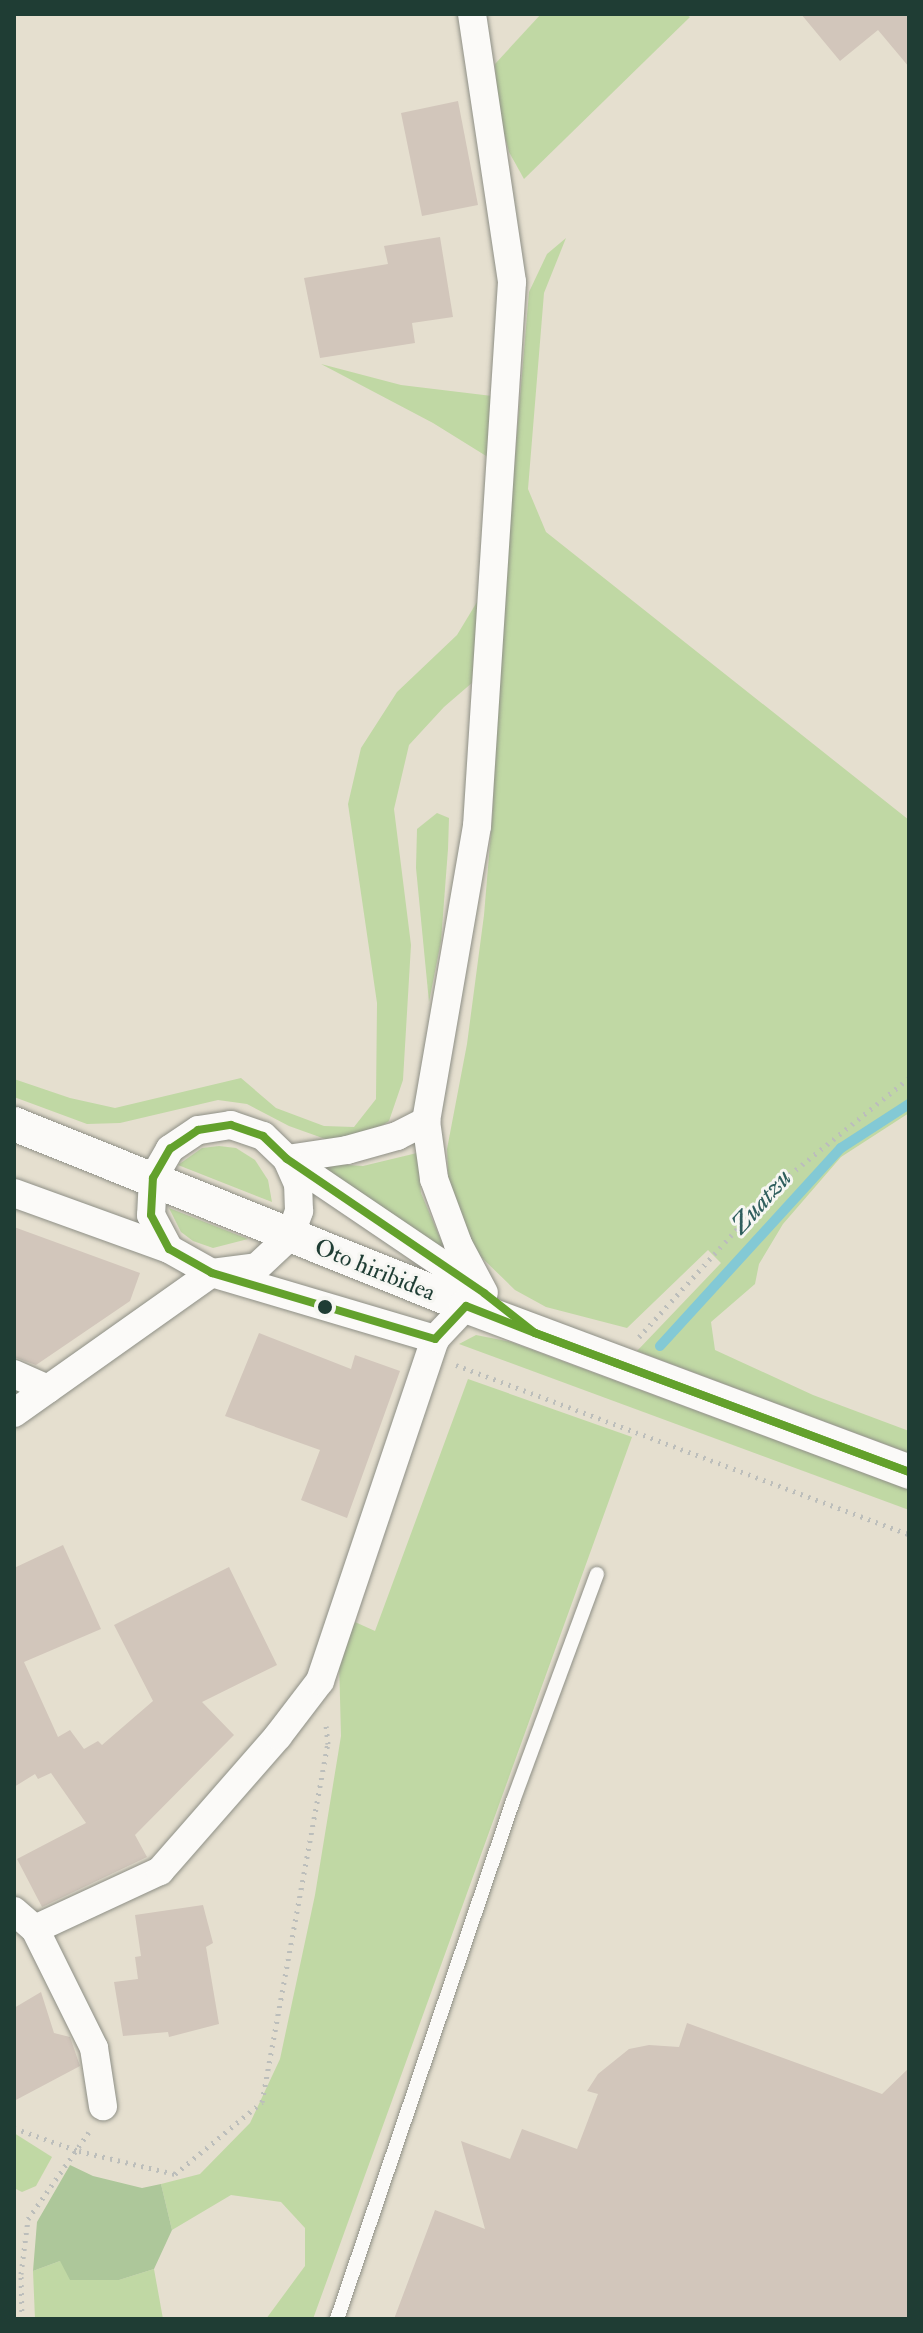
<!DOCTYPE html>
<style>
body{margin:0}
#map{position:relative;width:923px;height:2333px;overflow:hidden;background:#e5dfcf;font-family:"IM FELL Double Pica",serif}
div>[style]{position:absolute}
.green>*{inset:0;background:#c0d8a4}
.forest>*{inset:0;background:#adc79a}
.stream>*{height:10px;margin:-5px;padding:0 5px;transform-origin:5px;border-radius:5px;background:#83c9d5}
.building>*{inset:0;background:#d2c6bb}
.path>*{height:5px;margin-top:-2.5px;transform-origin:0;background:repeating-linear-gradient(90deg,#bcbebb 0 2px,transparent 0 8px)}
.roads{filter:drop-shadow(0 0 2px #8e8f86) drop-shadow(0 0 2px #8e8f86)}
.service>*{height:14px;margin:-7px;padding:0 7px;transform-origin:7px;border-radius:7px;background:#fbfaf8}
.minor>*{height:28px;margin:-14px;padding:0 14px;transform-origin:14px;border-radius:14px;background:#fbfaf8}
.tertiary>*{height:34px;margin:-17px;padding:0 17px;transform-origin:17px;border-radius:17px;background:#fbfaf8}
.bus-1>*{height:8px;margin:-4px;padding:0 4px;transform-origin:4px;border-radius:4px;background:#63a12c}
.dots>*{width:22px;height:22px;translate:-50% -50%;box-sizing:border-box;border:4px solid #f6f6f2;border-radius:50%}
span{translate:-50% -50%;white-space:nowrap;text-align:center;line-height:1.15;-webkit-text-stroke:6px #f6f6f2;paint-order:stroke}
.street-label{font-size:24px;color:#1f3d34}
.water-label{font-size:26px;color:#2e5e5d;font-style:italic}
.frame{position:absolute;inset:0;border:16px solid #1f3d34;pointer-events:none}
</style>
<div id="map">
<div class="green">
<i style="clip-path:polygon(541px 14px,685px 14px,690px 17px,524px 179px,509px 152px,497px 106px,495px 64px)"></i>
<i style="clip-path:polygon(566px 238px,544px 293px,528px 489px,546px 532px,909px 820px,909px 1113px,841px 1157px,783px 1224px,759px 1264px,755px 1284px,711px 1322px,715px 1350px,813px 1395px,909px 1431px,909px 1453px,637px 1351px,721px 1263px,708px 1250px,627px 1328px,546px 1307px,515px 1290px,475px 1251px,449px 1197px,447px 1149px,467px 1044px,484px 915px,493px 808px,496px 680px,529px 292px,547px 254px)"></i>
<i style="clip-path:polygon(321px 364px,401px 385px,492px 396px,491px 459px,433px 423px)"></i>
<i style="clip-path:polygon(480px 597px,473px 682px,444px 707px,409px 745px,394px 809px,411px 945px,403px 1080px,389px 1121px,361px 1139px,328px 1140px,289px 1126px,247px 1104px,218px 1100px,120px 1123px,87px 1124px,14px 1097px,14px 1079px,70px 1098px,115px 1108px,241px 1078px,276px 1108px,324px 1126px,354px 1127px,376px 1099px,377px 1003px,348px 804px,361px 748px,397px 692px,457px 635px)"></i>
<i style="clip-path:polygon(437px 813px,449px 818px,448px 849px,441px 941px,429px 1002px,416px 868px,417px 829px)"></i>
<i style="clip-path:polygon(219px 1146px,236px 1148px,255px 1160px,268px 1180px,272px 1202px,178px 1165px,202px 1148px)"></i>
<i style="clip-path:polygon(417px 1153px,421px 1193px,443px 1245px,439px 1248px,319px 1168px,320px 1163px,363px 1166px)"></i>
<i style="clip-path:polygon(169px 1208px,248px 1239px,213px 1248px,193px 1241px,181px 1232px)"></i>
<i style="clip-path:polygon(476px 1335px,511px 1342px,909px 1490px,909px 1510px,459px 1344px)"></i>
<i style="clip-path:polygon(468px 1379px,632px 1437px,313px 2319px,266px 2319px,305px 2266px,305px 2228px,281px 2202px,231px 2195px,172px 2230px,161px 2184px,200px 2174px,250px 2123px,280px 2059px,315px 1895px,341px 1736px,339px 1660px,355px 1622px,375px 1631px)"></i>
<i style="clip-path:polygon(14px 2133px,52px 2157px,36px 2186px,22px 2192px,14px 2188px)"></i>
<i style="clip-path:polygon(60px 2261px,119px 2280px,154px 2269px,163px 2319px,35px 2319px,33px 2271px)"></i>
</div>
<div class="forest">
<i style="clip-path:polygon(70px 2165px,93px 2176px,142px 2188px,161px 2184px,172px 2230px,154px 2269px,119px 2280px,70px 2280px,60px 2261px,33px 2271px,37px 2222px)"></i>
</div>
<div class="stream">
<i style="left:660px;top:1346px;width:268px;rotate:-47.6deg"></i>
<i style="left:841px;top:1148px;width:81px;rotate:-32.9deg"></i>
</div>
<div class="building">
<i style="clip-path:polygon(801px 14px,909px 14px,909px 67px,878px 30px,840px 61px)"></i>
<i style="clip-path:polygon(458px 101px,478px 205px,422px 216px,401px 113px)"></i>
<i style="clip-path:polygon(440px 237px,453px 317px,412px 323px,415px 343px,320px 358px,304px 278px,388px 264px,384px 246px)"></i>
<i style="clip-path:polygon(14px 1227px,140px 1273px,130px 1301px,36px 1365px,14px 1357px)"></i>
<i style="clip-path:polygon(259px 1333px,351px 1369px,355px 1355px,400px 1371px,347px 1518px,301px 1500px,320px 1450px,225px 1416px)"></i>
<i style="clip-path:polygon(63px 1545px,101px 1629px,24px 1662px,58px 1737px,70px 1730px,84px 1749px,98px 1741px,102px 1745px,153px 1701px,114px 1625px,229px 1567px,277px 1665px,202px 1702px,234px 1735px,135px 1835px,147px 1857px,42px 1907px,17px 1859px,86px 1823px,51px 1773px,38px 1779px,35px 1774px,14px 1787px,14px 1568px)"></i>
<i style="clip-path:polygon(203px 1905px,213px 1943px,206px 1947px,219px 2024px,169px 2037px,168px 2032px,123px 2036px,114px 1982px,138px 1979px,135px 1957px,141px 1956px,135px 1915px)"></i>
<i style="clip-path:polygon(41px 1992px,54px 2033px,70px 2037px,80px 2066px,14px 2101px,14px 2008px)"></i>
<i style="clip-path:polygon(687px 2023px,882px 2094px,909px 2068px,909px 2319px,394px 2319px,435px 2210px,485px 2229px,461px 2141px,510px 2159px,522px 2129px,577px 2149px,598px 2094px,587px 2091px,598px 2074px,629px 2049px,649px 2045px,679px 2047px)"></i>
</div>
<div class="path">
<i style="left:639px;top:1337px;width:205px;rotate:-47.8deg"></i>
<i style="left:777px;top:1185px;width:170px;rotate:-39deg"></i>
<i style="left:456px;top:1365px;width:483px;rotate:20.5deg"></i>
<i style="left:14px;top:2128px;width:69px;rotate:19.5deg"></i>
<i style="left:79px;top:2151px;width:99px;rotate:13.5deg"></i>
<i style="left:175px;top:2174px;width:113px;rotate:-39.6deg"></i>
<i style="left:262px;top:2102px;width:364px;rotate:-79.6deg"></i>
<i style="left:328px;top:1744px;width:18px;rotate:-96deg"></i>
<i style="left:22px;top:2319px;width:45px;rotate:-91.3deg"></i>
<i style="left:21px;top:2274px;width:55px;rotate:-82.7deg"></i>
<i style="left:28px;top:2219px;width:106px;rotate:-55deg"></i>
</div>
<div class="roads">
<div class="service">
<i style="left:337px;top:2319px;width:547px;rotate:-71.23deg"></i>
<i style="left:513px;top:1801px;width:242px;rotate:-69.7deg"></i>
</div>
<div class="minor">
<i style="left:472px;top:14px;width:271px;rotate:81.5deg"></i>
<i style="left:512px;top:282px;width:545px;rotate:93.68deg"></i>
<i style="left:477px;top:826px;width:299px;rotate:99.8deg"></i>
<i style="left:426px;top:1121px;width:59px;rotate:82.1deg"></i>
<i style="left:434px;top:1179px;width:69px;rotate:69.7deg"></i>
<i style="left:458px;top:1244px;width:55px;rotate:62deg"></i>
<i style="left:287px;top:1159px;width:235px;rotate:34.1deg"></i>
<i style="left:287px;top:1159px;width:61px;rotate:-8.5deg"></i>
<i style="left:347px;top:1150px;width:52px;rotate:-15.6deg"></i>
<i style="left:397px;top:1136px;width:33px;rotate:-27deg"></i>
<i style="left:14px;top:1193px;width:165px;rotate:19.9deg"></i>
<i style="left:169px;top:1249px;width:49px;rotate:29.2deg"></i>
<i style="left:212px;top:1273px;width:233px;rotate:16.5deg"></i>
<i style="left:14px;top:1374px;width:37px;rotate:24deg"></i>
<i style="left:14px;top:1413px;width:242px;rotate:-35.3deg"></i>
<i style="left:212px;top:1273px;width:45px;rotate:-7.6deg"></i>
<i style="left:257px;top:1267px;width:45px;rotate:-43.2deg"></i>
<i style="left:290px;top:1236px;width:27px;rotate:-70deg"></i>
<i style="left:299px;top:1211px;width:27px;rotate:-92deg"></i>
<i style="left:298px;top:1184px;width:27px;rotate:-114deg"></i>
<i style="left:287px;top:1159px;width:33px;rotate:-136deg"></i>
<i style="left:263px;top:1136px;width:34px;rotate:-161deg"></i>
<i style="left:231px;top:1125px;width:33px;rotate:171deg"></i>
<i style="left:198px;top:1130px;width:34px;rotate:146deg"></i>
<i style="left:170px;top:1149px;width:34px;rotate:120deg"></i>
<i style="left:153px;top:1178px;width:37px;rotate:93deg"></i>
<i style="left:151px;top:1215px;width:38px;rotate:62deg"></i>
<i style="left:14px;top:1911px;width:28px;rotate:41deg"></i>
<i style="left:35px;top:1929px;width:133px;rotate:63.6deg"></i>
<i style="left:94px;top:2048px;width:59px;rotate:81.2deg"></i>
<i style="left:35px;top:1929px;width:138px;rotate:-24.9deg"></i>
<i style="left:160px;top:1871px;width:179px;rotate:-48.8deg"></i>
<i style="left:278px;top:1736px;width:69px;rotate:-52.6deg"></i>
<i style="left:320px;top:1681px;width:361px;rotate:-71.4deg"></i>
<i style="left:435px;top:1339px;width:45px;rotate:-46.8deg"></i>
</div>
<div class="tertiary">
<i style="left:14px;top:1124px;width:487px;rotate:21.9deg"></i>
<i style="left:466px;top:1306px;width:473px;rotate:20.5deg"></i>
</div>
</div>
<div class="bus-1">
<i style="left:231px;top:1125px;width:34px;rotate:19deg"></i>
<i style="left:263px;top:1136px;width:33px;rotate:44deg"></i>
<i style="left:287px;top:1159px;width:238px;rotate:34.2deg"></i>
<i style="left:484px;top:1293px;width:65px;rotate:38.1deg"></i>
<i style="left:535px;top:1333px;width:74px;rotate:-158.6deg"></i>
<i style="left:466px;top:1306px;width:45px;rotate:133.2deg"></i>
<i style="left:435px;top:1339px;width:233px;rotate:-163.5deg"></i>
<i style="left:212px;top:1273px;width:49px;rotate:-150.8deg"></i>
<i style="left:169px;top:1249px;width:38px;rotate:-118deg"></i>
<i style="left:151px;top:1215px;width:37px;rotate:-87deg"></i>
<i style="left:153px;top:1178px;width:34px;rotate:-60deg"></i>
<i style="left:170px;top:1149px;width:34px;rotate:-34deg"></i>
<i style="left:198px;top:1130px;width:33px;rotate:-9deg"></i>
<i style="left:535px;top:1333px;width:86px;rotate:20.3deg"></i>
<i style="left:616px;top:1363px;width:313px;rotate:20.4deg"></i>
<i style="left:909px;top:1472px;width:399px;rotate:-159.6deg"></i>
</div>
<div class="dots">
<i style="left:325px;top:1307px;background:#1f3d34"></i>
</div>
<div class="street-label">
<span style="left:375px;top:1270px;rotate:22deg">Oto hiribidea</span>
</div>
<div class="water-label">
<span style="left:762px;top:1202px;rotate:-48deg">Zuatzu</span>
</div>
<div class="frame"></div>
</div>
